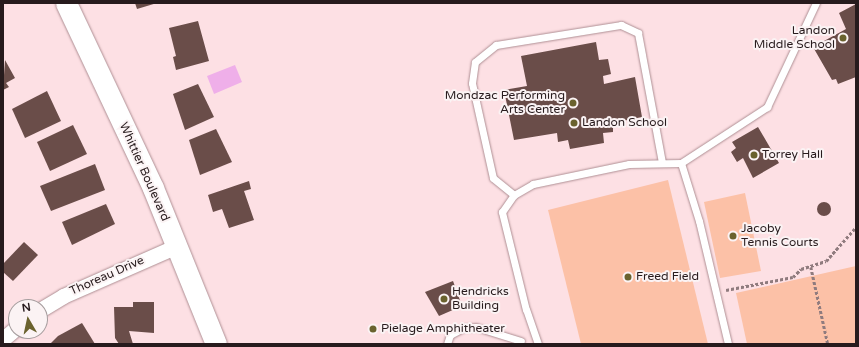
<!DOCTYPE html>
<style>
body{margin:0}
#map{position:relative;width:859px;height:347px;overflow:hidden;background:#fde0e4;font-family:"Varela Round",sans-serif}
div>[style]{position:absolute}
.green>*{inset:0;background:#fcc1a7}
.water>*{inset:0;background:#efafe9}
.building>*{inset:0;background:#6a4d49}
.round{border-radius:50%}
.path>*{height:2.5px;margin-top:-1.25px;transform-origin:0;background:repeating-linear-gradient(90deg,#8f7b7e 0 3px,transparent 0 5px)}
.roads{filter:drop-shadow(0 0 1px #af8f94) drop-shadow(0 0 1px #af8f94)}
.lane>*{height:7px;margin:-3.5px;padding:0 3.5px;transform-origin:3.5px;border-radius:3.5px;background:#fff}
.street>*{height:15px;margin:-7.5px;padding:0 7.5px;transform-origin:7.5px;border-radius:7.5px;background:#fff}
.secondary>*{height:21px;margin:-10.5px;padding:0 10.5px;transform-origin:10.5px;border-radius:10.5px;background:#fff}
.dots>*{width:11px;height:11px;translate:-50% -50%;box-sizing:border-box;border:2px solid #fbf3f4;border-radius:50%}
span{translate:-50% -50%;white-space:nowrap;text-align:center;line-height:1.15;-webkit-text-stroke:4px #fbf3f4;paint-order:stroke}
.poi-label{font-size:12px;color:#271b1d}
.right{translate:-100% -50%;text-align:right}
.left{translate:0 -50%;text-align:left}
.street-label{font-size:12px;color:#271b1d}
.frame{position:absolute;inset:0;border:4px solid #271b1d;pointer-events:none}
.north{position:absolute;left:8px;top:299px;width:40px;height:40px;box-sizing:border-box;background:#fbf3f4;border:1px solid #a69d9e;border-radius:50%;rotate:351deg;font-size:11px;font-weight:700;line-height:16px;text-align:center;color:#271b1d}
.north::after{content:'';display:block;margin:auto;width:14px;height:18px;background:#6a622e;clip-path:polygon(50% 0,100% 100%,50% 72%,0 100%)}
</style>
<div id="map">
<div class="green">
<i style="clip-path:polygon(668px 180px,708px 344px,581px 344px,548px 210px)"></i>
<i style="clip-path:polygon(745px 193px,761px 271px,720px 278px,704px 202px)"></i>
<i style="clip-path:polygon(856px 266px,856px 344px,747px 344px,736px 293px)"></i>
</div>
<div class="water">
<i style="clip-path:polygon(235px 65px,242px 82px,214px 94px,207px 76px)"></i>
</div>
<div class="building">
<i style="clip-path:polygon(135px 3px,157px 3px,137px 9px)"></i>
<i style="clip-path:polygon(856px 4px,856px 77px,838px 84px,836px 79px,832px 80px,813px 47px,846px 29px,839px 13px)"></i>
<i style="clip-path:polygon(198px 21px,209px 61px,176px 70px,173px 57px,176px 56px,169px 28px)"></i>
<i style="clip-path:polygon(596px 42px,599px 60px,608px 59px,611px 74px,603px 76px,604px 84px,635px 77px,642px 117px,613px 123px,613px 132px,603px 133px,604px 143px,570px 149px,568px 140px,558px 142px,557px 133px,514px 140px,504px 90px,527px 86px,521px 56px)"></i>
<i style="clip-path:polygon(5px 60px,15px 78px,6px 83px,9px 87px,3px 90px)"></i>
<i style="clip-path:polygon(198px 84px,214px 117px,185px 130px,173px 94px)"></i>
<i style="clip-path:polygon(47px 91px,61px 121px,25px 138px,12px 109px)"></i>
<i style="clip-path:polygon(73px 125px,87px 154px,50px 171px,37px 142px)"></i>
<i style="clip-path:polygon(758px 127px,779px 163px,753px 178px,743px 158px,737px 162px,731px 152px,736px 148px,732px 142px)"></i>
<i style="clip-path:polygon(216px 129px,232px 162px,200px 175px,189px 140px)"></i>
<i style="clip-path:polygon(95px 164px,105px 190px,51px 211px,40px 186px)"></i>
<i style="clip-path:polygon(249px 181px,251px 189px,244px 191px,254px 220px,229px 228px,222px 209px,213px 212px,208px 195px)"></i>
<i class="round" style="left:817px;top:202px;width:14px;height:14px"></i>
<i style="clip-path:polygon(106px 204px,115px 224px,72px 245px,62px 222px)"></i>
<i style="clip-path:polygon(24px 242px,38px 255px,13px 281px,3px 272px,3px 264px)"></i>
<i style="clip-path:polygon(453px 281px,462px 306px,439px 316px,425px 292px)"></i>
<i style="clip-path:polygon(133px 302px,154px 302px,154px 333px,129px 331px,133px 344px,119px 344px,115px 338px,114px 307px,133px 307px)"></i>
<i style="clip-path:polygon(82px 323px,95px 344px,50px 344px,58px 336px)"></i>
</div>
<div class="path">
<i style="left:811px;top:267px;width:79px;rotate:77.6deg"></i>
<i style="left:726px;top:290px;width:68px;rotate:-11deg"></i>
<i style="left:793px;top:277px;width:11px;rotate:-45deg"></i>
<i style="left:801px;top:269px;width:26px;rotate:-18deg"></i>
<i style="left:826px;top:261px;width:45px;rotate:-48.6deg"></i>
</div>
<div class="roads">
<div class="lane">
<i style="left:681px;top:163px;width:61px;rotate:72.8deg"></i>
<i style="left:699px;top:221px;width:126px;rotate:76.7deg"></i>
<i style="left:514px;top:195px;width:27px;rotate:-141deg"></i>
<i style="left:493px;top:178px;width:97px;rotate:-102.5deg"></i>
<i style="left:472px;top:83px;width:21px;rotate:-82deg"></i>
<i style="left:475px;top:62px;width:27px;rotate:-39deg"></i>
<i style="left:496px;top:45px;width:127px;rotate:-9.1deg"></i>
<i style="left:621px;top:25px;width:19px;rotate:25deg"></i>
<i style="left:638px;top:33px;width:131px;rotate:79.5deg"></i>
<i style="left:447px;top:344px;width:9px;rotate:-72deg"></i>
<i style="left:450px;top:335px;width:15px;rotate:-28deg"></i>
<i style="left:463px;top:328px;width:13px;rotate:-4deg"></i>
<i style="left:476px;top:327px;width:47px;rotate:17.3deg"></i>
<i style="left:538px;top:344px;width:36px;rotate:-109deg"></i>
<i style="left:526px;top:310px;width:101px;rotate:-103.8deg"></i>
<i style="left:502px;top:212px;width:21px;rotate:-55deg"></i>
<i style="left:514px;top:195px;width:22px;rotate:-30deg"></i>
<i style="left:533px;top:184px;width:98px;rotate:-11.8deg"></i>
<i style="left:629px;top:164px;width:52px;rotate:-1.1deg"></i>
<i style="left:681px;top:163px;width:103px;rotate:-33.1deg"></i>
<i style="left:767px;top:107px;width:115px;rotate:-64.8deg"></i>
</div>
<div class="street">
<i style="left:40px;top:310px;width:27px;rotate:-31deg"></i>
<i style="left:63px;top:296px;width:124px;rotate:-23.7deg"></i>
<i style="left:3px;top:339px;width:17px;rotate:-40deg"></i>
</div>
<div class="secondary">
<i style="left:66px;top:3px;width:204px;rotate:64.8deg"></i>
<i style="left:153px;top:188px;width:168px;rotate:68deg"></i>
</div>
</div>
<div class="dots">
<i style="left:843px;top:38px;background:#6a622e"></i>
<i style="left:573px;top:103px;background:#6a622e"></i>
<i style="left:574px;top:123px;background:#6a622e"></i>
<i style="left:754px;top:155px;background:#6a622e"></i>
<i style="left:733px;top:236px;background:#6a622e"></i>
<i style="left:628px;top:277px;background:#6a622e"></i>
<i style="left:444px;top:299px;background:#6a622e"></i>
<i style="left:373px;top:329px;background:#6a622e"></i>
</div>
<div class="poi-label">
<span class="right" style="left:835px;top:38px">Landon<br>Middle School</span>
<span class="right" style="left:565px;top:103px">Mondzac Performing<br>Arts Center</span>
<span class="left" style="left:582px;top:123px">Landon School</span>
<span class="left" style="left:762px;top:155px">Torrey Hall</span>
<span class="left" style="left:741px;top:236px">Jacoby<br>Tennis Courts</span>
<span class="left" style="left:636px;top:277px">Freed Field</span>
<span class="left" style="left:452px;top:299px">Hendricks<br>Building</span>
<span class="left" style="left:381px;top:329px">Pielage Amphitheater</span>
</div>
<div class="street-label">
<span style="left:144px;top:172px;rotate:66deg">Whittier Boulevard</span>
<span style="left:107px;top:276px;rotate:-24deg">Thoreau Drive</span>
</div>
<div class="frame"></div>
<div class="north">N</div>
</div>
